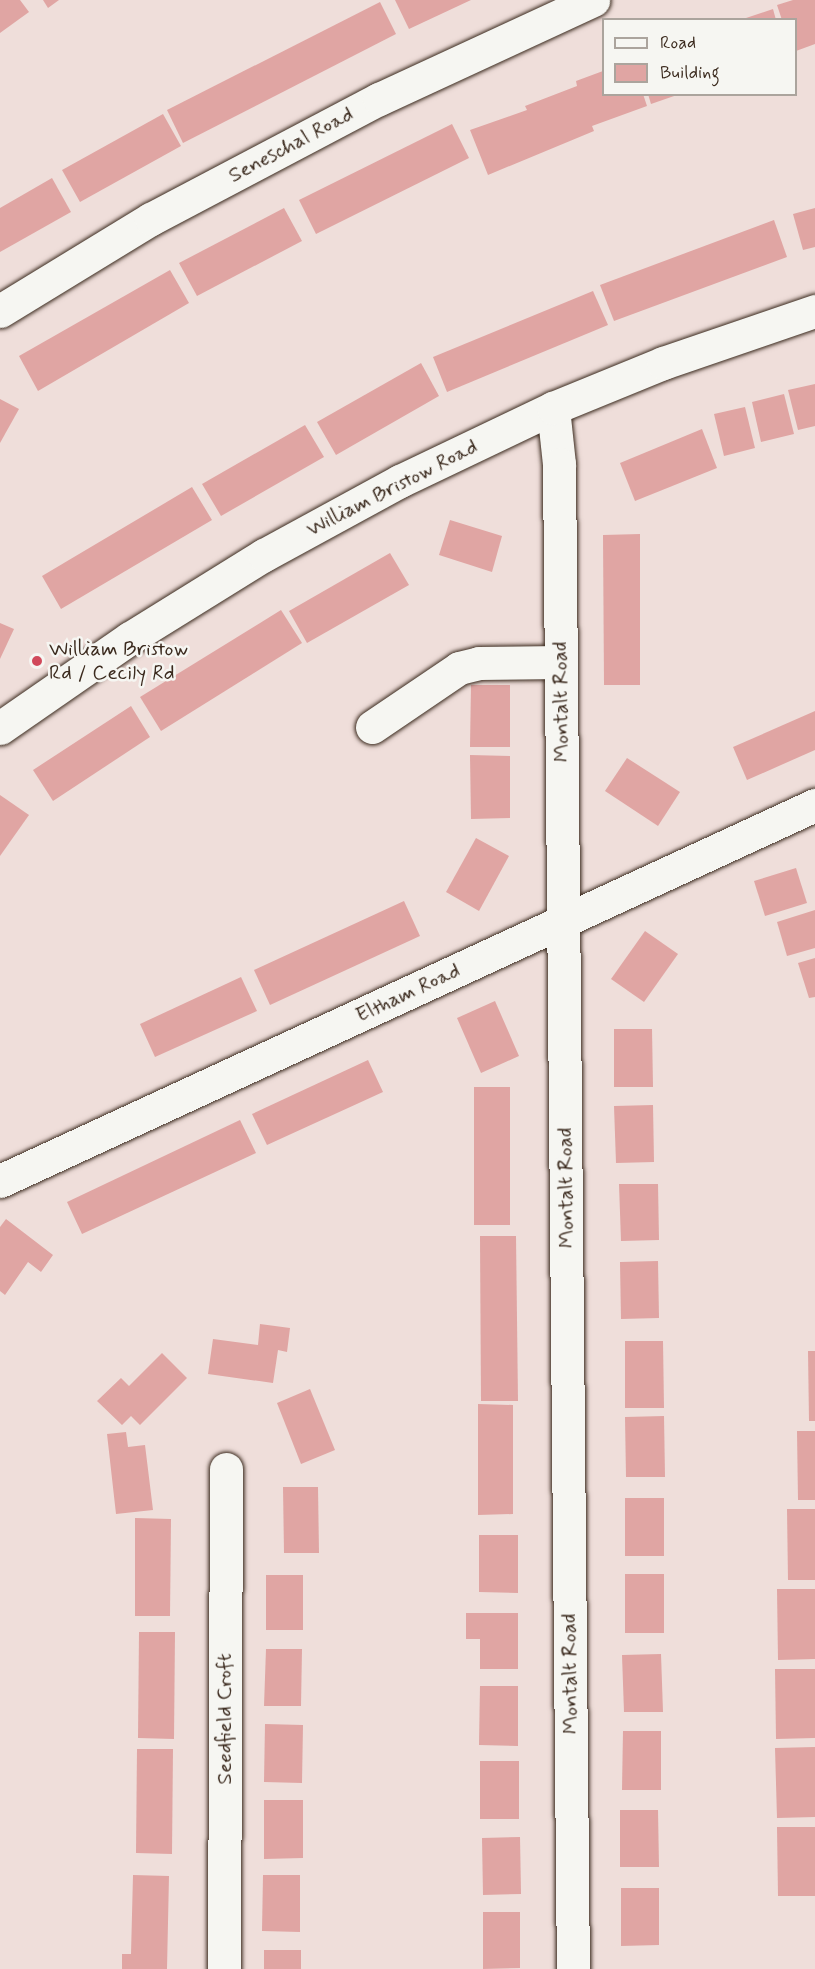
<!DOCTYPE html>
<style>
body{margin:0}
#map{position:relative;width:815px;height:1969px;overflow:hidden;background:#efdeda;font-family:Mynerve,sans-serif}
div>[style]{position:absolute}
.building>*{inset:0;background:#e0a5a3}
.roads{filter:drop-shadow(0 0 2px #3b2a1e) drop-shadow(0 0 2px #3b2a1e)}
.minor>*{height:33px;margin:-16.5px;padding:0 16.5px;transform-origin:16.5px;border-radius:16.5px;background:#f6f6f2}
.dots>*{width:16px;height:16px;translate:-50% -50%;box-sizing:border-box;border:3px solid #f6f6f2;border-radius:50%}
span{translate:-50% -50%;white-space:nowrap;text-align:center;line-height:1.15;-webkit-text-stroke:5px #f6f6f2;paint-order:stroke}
.street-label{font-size:21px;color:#3b2a1e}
.poi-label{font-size:21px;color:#3b2a1e}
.left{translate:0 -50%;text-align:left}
.legend{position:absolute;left:602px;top:18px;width:195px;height:78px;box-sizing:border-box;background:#f6f6f2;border:2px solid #aba49d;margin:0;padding:8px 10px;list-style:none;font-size:18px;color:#3b2a1e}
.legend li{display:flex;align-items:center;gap:12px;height:30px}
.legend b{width:30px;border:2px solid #aba49d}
</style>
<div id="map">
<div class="building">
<i style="clip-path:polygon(0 0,20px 0,29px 12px,0 33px)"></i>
<i style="clip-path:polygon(43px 0,59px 0,48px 8px)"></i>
<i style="clip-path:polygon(395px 0,471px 0,409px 29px)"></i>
<i style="clip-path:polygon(793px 0,815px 0,815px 44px,796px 51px,796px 20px,782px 20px,777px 5px)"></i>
<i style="clip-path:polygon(380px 2px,396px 34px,183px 143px,167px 110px)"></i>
<i style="clip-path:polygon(773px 9px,776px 20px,743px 20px,743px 19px)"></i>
<i style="clip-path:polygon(603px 71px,603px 94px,643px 94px,647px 106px,592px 126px,594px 131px,488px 175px,470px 130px,527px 110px,525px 106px,577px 86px,576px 81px)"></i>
<i style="clip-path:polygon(648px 94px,677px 94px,677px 95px,651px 104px)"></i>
<i style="clip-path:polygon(163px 114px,181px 146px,80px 202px,62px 170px)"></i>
<i style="clip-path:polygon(452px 124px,469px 158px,316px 234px,299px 200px)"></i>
<i style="clip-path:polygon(52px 178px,71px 212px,0 252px,0 208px)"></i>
<i style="clip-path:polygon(284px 208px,302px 241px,197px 296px,179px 263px)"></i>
<i style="clip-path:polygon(815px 208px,815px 247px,803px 250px,793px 214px)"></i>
<i style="clip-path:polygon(774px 220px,787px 257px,614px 321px,600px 285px)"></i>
<i style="clip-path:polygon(170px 270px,189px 303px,38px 391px,19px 356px)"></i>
<i style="clip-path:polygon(593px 291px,608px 325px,447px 392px,433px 357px)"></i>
<i style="clip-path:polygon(421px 363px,439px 396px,336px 455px,317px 422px)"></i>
<i style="clip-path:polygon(815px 384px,815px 426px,798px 430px,788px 390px)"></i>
<i style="clip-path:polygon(784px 394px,794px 434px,761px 442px,752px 402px)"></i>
<i style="clip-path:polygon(0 399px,19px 409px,0 443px)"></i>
<i style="clip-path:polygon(745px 407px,755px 448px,724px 456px,714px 414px)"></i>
<i style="clip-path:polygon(305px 425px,324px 457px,221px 516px,202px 484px)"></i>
<i style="clip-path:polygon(702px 429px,717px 468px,635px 501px,620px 463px)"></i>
<i style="clip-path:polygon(192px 487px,212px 520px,61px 609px,42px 576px)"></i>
<i style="clip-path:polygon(450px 520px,502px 536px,492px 572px,439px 555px)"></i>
<i style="clip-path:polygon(640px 534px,640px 685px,604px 685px,603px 535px)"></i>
<i style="clip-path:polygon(390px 553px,409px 585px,307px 643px,289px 611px)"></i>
<i style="clip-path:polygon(281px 610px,302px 643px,161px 731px,140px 697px)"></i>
<i style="clip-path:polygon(0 623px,14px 629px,0 659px)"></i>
<i style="clip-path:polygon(471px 685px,510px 685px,510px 747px,470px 747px)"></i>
<i style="clip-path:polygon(131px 706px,150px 737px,53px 801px,33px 770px)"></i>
<i style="clip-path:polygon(815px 711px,815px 750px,747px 780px,733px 747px)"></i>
<i style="clip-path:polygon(470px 755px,510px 756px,510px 818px,471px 819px)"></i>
<i style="clip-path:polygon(627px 758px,680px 792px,658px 826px,605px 791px)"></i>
<i style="clip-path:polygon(0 795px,29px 815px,0 856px)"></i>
<i style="clip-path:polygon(476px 838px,509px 856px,479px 911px,446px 892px)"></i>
<i style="clip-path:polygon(796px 868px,807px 903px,765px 916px,754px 881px)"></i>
<i style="clip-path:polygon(404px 901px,420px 936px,270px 1005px,254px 970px)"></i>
<i style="clip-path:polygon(815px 910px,815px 948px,787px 956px,777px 922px)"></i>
<i style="clip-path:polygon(645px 931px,678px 954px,644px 1002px,611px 979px)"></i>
<i style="clip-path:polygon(815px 958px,815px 997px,809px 998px,798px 963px)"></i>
<i style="clip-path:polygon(241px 977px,257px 1011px,155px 1057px,140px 1024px)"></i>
<i style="clip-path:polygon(495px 1001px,519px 1056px,481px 1073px,457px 1018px)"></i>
<i style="clip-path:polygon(614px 1029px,652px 1029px,653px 1087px,614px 1087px)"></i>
<i style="clip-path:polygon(368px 1060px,383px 1092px,267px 1145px,252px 1114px)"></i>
<i style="clip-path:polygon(474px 1087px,510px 1087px,510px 1225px,474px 1225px)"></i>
<i style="clip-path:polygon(653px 1105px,654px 1162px,616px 1163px,614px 1106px)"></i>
<i style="clip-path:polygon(240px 1120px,256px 1153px,82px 1234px,67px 1202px)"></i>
<i style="clip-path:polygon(619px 1184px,658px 1184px,659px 1240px,621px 1241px)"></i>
<i style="clip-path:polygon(6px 1219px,53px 1255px,41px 1272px,28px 1262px,5px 1295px,0 1291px,0 1227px)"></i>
<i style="clip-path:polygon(480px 1236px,516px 1236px,518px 1401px,481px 1401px)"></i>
<i style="clip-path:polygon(658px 1261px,659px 1318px,621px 1319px,620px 1262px)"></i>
<i style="clip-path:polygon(260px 1324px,290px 1328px,287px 1352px,278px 1350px,273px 1383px,208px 1374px,213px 1339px,258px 1345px)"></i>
<i style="clip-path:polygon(625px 1341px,663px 1341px,664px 1408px,625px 1408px)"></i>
<i style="clip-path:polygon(808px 1351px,815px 1351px,815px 1421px,809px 1421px)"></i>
<i style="clip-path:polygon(162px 1353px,187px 1378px,140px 1425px,131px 1416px,122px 1425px,97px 1401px,121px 1378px,129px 1386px)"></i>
<i style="clip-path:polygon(310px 1389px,335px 1450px,301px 1464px,277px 1403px)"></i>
<i style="clip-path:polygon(478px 1404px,513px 1405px,513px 1514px,478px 1515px)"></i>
<i style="clip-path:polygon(664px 1416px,665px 1477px,626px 1477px,625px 1417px)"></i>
<i style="clip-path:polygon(797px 1431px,815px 1431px,815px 1500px,798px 1500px)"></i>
<i style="clip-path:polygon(126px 1432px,128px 1447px,145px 1445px,153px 1510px,116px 1514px,107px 1434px)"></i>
<i style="clip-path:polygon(283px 1487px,318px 1487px,319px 1553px,284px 1553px)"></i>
<i style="clip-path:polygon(625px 1498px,664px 1498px,664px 1556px,625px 1556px)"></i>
<i style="clip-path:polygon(787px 1509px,815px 1509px,815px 1580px,788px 1580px)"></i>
<i style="clip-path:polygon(135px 1518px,171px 1519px,170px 1616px,135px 1616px)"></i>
<i style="clip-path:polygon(479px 1535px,518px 1535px,518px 1593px,479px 1592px)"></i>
<i style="clip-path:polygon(625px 1574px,664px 1574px,664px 1633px,625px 1633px)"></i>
<i style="clip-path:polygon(266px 1575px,303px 1575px,303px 1630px,266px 1630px)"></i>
<i style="clip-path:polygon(777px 1589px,815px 1589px,815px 1659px,778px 1660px)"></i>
<i style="clip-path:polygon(466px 1613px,518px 1613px,518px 1669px,480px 1669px,480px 1639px,466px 1639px)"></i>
<i style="clip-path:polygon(139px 1632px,175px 1632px,174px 1739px,138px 1738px)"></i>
<i style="clip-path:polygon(266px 1649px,302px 1649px,301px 1706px,264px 1706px)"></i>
<i style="clip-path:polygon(661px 1654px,663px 1712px,624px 1712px,622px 1655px)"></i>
<i style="clip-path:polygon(775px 1669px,815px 1669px,815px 1738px,776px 1739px)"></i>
<i style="clip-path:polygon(480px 1686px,518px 1686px,518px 1746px,479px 1745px)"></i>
<i style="clip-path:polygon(265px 1724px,303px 1725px,302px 1783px,264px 1782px)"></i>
<i style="clip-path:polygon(623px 1731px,661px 1731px,661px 1790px,622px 1790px)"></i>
<i style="clip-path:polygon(815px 1747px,815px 1817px,777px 1818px,775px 1748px)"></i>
<i style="clip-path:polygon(137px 1749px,173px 1749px,172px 1854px,136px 1853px)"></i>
<i style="clip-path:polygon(480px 1761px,519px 1761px,519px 1819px,480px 1819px)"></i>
<i style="clip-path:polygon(264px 1800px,303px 1800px,303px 1858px,264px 1859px)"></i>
<i style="clip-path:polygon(620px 1810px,658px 1810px,659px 1867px,620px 1867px)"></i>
<i style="clip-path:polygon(777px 1827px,815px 1827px,815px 1896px,778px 1896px)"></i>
<i style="clip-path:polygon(520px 1837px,521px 1894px,483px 1895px,482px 1838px)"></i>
<i style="clip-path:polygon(133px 1875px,169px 1876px,167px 1969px,122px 1969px,122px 1954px,131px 1954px)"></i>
<i style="clip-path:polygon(263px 1875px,300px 1875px,300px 1932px,262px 1931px)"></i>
<i style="clip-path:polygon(621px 1888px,659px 1888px,659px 1945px,621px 1946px)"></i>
<i style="clip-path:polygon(483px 1912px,520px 1912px,520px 1968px,483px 1969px)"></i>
<i style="clip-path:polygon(264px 1950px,301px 1950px,301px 1969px,264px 1969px)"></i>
</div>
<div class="roads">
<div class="minor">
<i style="left:0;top:311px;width:177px;rotate:-31.4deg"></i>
<i style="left:151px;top:219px;width:258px;rotate:-27.8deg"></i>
<i style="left:379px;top:99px;width:236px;rotate:-24.8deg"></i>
<i style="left:553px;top:408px;width:56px;rotate:83.9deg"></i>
<i style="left:559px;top:464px;width:1505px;rotate:89.47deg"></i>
<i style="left:372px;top:727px;width:105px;rotate:-34.1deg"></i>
<i style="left:459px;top:668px;width:21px;rotate:-14deg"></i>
<i style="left:479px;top:663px;width:82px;rotate:-0.7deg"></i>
<i style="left:0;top:728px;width:158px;rotate:-34.7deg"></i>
<i style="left:130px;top:638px;width:158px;rotate:-31.8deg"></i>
<i style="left:264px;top:555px;width:155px;rotate:-28.6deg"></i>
<i style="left:400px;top:481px;width:170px;rotate:-25.5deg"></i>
<i style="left:553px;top:408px;width:119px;rotate:-22.2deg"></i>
<i style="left:663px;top:363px;width:161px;rotate:-18.9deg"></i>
<i style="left:0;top:1181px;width:898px;rotate:-24.77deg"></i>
<i style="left:224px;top:1969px;width:500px;rotate:-89.77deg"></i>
</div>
</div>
<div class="dots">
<i style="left:37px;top:661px;background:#d1495b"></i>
</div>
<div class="street-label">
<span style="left:291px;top:145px;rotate:-28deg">Seneschal Road</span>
<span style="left:392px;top:488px;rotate:-27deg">William Bristow Road</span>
<span style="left:561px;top:702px;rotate:-91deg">Montalt Road</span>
<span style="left:408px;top:993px;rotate:-25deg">Eltham Road</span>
<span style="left:566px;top:1188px;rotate:-91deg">Montalt Road</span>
<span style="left:570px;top:1674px;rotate:-91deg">Montalt Road</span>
<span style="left:225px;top:1719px;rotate:-90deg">Seedfield Croft</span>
</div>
<div class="poi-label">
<span class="left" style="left:49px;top:661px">William Bristow<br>Rd / Cecily Rd</span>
</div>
<ul class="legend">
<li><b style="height:8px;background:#f6f6f2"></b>Road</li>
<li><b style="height:16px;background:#e0a5a3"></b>Building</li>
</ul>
</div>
